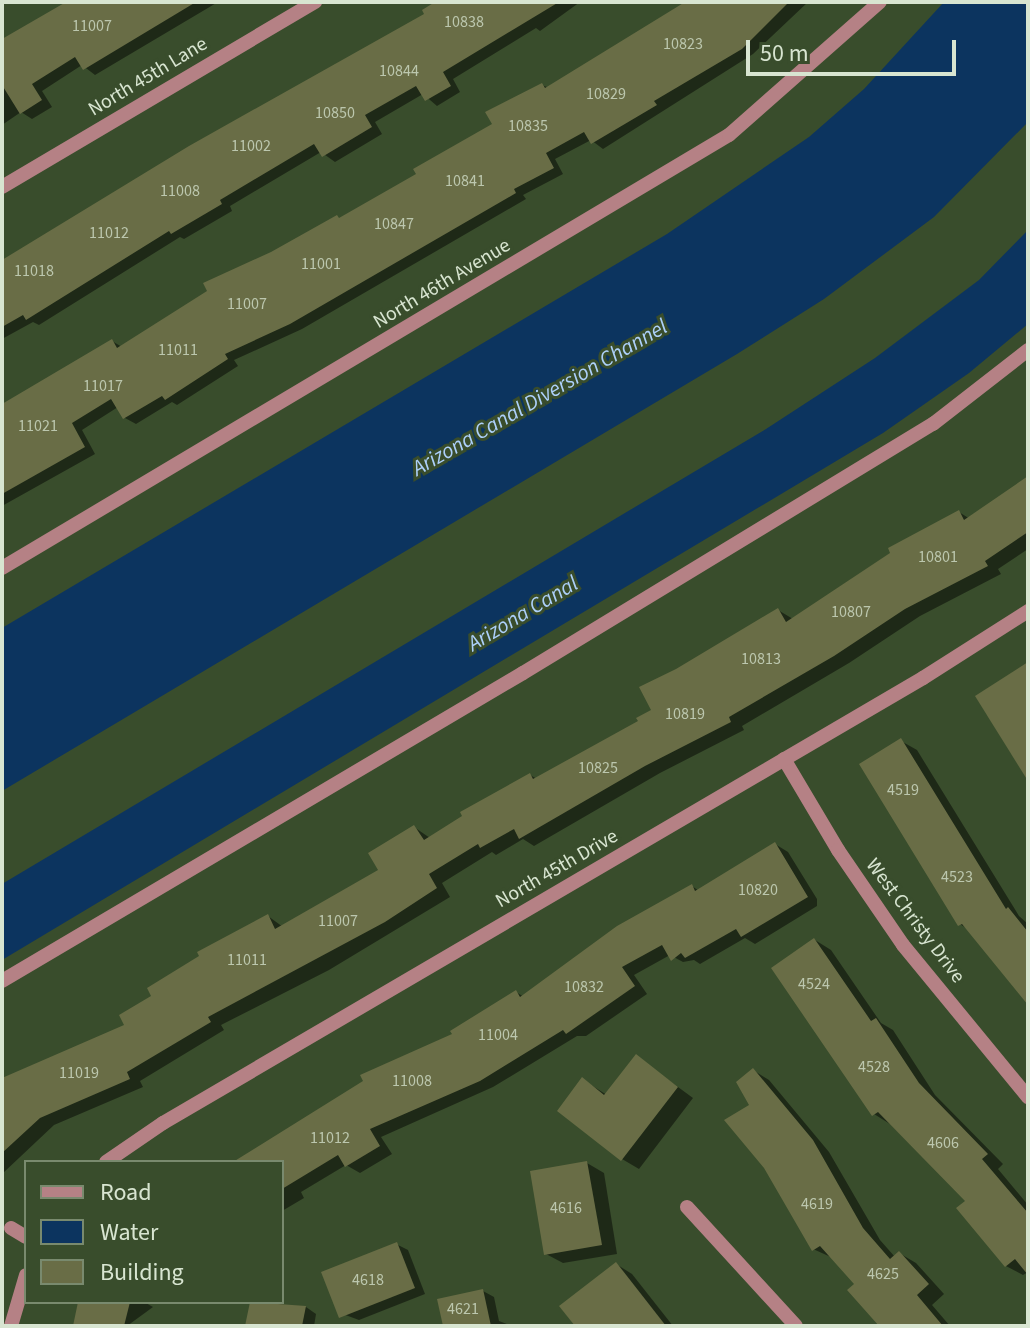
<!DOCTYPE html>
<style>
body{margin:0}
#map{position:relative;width:1030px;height:1328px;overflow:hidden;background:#394d2c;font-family:"Source Sans 3",sans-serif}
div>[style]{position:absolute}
.water>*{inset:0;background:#0c345f}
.shadow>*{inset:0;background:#0007}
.building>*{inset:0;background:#696d46}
.minor>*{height:14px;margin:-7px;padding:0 7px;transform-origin:7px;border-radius:7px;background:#b58185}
span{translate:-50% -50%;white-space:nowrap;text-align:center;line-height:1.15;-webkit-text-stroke:6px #394d2c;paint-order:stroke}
.number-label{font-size:16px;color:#bcc7ae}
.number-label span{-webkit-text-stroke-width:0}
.street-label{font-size:20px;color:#d8e5d1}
.water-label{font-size:22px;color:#add0fa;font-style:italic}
.frame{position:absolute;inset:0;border:4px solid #d8e5d1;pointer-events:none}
.legend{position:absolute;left:24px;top:1160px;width:260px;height:144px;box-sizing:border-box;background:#394d2c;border:2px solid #798a6e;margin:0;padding:10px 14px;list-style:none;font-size:24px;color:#d8e5d1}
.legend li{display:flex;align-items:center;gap:16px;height:40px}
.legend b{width:40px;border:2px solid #798a6e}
.scale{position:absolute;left:746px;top:40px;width:210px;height:36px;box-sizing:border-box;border:4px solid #d8e5d1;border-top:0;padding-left:10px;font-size:24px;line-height:28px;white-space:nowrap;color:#d8e5d1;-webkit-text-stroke:6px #394d2c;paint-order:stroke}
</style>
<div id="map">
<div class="water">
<i style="clip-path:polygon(944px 2px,1028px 2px,1028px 122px,934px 217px,824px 299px,737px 354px,2px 791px,2px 628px,667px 234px,809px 137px,864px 89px)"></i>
<i style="clip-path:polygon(1028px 230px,1028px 324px,969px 373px,883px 433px,2px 960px,2px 884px,766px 429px,875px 358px,979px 280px)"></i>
</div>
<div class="shadow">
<i style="clip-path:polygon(70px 2px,218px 2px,95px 75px,82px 65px,42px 91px,52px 107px,32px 119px,21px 112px,2px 125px,2px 42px)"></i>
<i style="clip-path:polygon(439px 2px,580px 2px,540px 31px,536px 28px,453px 79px,460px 92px,437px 106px,423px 94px,375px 122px,382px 134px,335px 162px,321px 152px,230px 206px,232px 211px,184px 239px,180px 237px,39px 325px,33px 322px,2px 339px,2px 263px,427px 14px)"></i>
<i style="clip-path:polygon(690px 2px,808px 2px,753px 54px,603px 149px,591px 140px,555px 159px,563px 174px,523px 195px,526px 199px,302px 329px,234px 360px,238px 366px,177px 405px,172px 402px,136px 424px,125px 418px,118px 407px,82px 430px,95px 454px,2px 506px,2px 406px,112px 341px,122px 347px,419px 175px,494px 125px,542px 85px,549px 88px)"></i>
<i style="clip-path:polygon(1028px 478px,1028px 549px,998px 569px,1001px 574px,920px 616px,849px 663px,742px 726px,744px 730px,660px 773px,534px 846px,523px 839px,496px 855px,492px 852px,442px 883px,450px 897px,329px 970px,221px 1025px,224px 1030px,140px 1081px,143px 1087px,54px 1125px,2px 1174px,2px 1081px,127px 1026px,154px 996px,268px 916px,283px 927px,381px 871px,414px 827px,430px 838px,530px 775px,537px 779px,640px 721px,654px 711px,677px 671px,778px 610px,793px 619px,959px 512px,970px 519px)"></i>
<i style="clip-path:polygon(901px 741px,917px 750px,1019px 916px,1028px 924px,1028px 1003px,969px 930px,960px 924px)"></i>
<i style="clip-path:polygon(775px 844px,788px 852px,817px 899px,817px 906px,755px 944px,745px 938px,700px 964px,694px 960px,683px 962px,670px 955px,634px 975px,647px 994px,586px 1036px,577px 1036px,493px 1087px,381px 1137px,392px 1154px,360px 1173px,346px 1165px,301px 1192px,304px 1198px,282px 1211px,282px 1162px,236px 1162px,455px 1035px,516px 992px,524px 997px,692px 886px,699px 891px)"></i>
<i style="clip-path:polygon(815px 940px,831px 950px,881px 1023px,893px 1030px,935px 1095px,1003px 1164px,998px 1169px,1028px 1205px,1028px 1272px,1023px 1275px,1006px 1266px,968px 1201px,890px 1124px,874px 1114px)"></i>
<i style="clip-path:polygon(637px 1057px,693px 1098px,639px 1169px,622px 1159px,583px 1080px,607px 1095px)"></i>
<i style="clip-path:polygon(753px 1070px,769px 1080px,829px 1152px,880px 1240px,895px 1257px,899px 1253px,916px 1263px,944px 1294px,932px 1305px,950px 1326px,880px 1326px,856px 1284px,833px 1258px,813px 1249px,751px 1106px)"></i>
<i style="clip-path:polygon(587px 1163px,604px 1173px,617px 1254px,563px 1263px,546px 1254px)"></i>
<i style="clip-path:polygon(396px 1244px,408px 1250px,425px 1294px,359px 1320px,340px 1313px)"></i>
<i style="clip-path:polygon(616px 1264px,632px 1274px,673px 1326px,577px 1326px)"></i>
<i style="clip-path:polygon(483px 1291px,494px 1297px,499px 1321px,512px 1326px,445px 1326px)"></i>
<i style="clip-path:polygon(80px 1302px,144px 1302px,153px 1307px,127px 1326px,75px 1326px)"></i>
<i style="clip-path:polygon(252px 1302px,306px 1307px,316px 1314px,314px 1326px,247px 1326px)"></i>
</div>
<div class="building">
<i style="clip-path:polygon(66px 2px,196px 2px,83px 70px,75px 57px,32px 84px,42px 100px,20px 114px,2px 85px,2px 39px)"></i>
<i style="clip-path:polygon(435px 2px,559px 2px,443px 72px,451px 86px,425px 101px,416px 86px,365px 115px,372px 127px,322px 157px,314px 144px,220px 200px,222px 204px,171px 234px,169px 231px,26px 320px,23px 315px,2px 327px,2px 260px,189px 146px,424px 14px,422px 10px)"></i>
<i style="clip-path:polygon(685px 2px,789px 2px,742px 49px,654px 101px,657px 105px,591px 144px,584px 132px,546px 153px,554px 168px,514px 189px,516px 193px,290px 324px,225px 354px,228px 359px,165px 400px,162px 396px,123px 419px,111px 399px,72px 423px,85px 447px,2px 494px,2px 404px,112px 339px,117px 348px,207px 291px,203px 283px,271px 252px,337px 215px,339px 218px,416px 174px,413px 169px,492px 124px,485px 112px,542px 83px,545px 88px)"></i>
<i style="clip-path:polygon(1028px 476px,1028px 532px,985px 561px,988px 566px,905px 609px,834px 656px,729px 717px,731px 722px,645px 766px,519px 839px,514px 829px,480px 848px,478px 844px,429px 874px,437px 888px,385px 922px,208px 1017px,211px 1022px,127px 1072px,130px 1079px,40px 1118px,2px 1153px,2px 1078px,124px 1025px,119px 1015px,151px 996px,147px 988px,199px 956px,197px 952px,268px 914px,275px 929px,378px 870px,368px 853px,414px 825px,424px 840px,462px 816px,460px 812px,530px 773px,533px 779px,638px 721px,636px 718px,651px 710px,639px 687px,676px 669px,778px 608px,786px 622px,890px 553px,888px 548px,959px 510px,964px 520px)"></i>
<i style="clip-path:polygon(1028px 662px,1028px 781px,975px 696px)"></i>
<i style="clip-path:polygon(901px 738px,1006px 909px,1008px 907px,1028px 932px,1028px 1005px,962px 924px,958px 926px,859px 764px)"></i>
<i style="clip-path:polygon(775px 842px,808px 897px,741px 937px,736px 929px,685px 958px,681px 953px,671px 961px,662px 945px,622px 967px,635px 986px,566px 1034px,563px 1030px,480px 1081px,370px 1129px,380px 1146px,345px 1167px,338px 1155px,282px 1189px,282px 1162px,233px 1162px,363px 1081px,360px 1075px,452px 1034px,450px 1031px,516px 990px,520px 997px,617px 926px,692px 884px,695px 891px)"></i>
<i style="clip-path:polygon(814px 938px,871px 1021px,876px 1018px,919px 1083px,988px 1154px,982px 1159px,1028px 1213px,1028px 1275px,1015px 1259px,1005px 1267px,956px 1208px,965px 1201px,878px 1112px,872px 1116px,771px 968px)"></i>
<i style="clip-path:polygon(636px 1054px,678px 1087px,621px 1161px,557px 1111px,582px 1077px,604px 1095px)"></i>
<i style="clip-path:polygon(753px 1068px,813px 1140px,863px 1228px,890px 1259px,899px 1251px,929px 1284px,917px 1295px,943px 1326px,879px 1326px,847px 1290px,854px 1284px,820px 1246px,812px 1251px,764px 1168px,724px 1120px,749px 1105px,736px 1082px)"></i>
<i style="clip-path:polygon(587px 1161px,602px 1245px,544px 1255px,530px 1171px)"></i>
<i style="clip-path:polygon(397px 1242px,415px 1288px,339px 1318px,321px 1272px)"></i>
<i style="clip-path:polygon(616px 1262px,666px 1326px,575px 1326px,559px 1306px)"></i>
<i style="clip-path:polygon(483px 1289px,491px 1326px,443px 1326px,437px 1299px)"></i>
<i style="clip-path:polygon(78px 1302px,130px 1302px,124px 1326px,73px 1326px)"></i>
<i style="clip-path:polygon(250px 1302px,306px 1306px,302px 1326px,245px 1326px)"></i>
</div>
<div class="minor">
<i style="left:2px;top:187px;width:364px;rotate:-30.6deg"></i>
<i style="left:2px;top:568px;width:846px;rotate:-30.78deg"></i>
<i style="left:729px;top:135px;width:201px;rotate:-41.4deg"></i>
<i style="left:784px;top:759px;width:106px;rotate:59.3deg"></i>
<i style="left:838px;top:850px;width:115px;rotate:55.6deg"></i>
<i style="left:903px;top:945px;width:197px;rotate:50.6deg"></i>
<i style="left:2px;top:981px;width:605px;rotate:-30.59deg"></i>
<i style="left:523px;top:673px;width:480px;rotate:-31.3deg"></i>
<i style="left:933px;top:424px;width:120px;rotate:-37.9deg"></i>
<i style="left:106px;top:1162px;width:69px;rotate:-34.4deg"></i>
<i style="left:163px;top:1123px;width:881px;rotate:-30.35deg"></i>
<i style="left:923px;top:678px;width:125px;rotate:-32.5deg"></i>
<i style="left:687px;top:1207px;width:161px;rotate:47.5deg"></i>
<i style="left:11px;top:1228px;width:17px;rotate:31deg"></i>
<i style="left:11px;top:1326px;width:53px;rotate:-73.6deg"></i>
</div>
<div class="number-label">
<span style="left:464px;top:22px">10838</span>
<span style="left:92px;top:26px">11007</span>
<span style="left:683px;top:44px">10823</span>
<span style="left:399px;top:71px">10844</span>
<span style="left:606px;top:94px">10829</span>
<span style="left:335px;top:113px">10850</span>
<span style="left:528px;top:126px">10835</span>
<span style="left:251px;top:146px">11002</span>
<span style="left:465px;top:181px">10841</span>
<span style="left:180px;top:191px">11008</span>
<span style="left:394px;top:224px">10847</span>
<span style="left:109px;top:233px">11012</span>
<span style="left:321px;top:264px">11001</span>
<span style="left:34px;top:271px">11018</span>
<span style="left:247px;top:304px">11007</span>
<span style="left:178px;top:350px">11011</span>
<span style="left:103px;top:386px">11017</span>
<span style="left:38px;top:426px">11021</span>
<span style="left:938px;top:557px">10801</span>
<span style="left:851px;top:612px">10807</span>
<span style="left:761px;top:659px">10813</span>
<span style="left:685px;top:714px">10819</span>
<span style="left:598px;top:768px">10825</span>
<span style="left:903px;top:790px">4519</span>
<span style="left:957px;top:877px">4523</span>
<span style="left:758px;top:890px">10820</span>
<span style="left:338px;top:921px">11007</span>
<span style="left:247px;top:960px">11011</span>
<span style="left:814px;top:984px">4524</span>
<span style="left:584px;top:987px">10832</span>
<span style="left:498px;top:1035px">11004</span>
<span style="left:874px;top:1067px">4528</span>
<span style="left:79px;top:1073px">11019</span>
<span style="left:412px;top:1081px">11008</span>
<span style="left:330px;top:1138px">11012</span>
<span style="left:943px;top:1143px">4606</span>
<span style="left:817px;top:1204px">4619</span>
<span style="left:566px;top:1208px">4616</span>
<span style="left:883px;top:1274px">4625</span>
<span style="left:368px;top:1280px">4618</span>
<span style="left:463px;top:1309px">4621</span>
</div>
<div class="street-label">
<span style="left:148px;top:77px;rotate:-31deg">North 45th Lane</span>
<span style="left:442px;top:284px;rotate:-31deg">North 46th Avenue</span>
<span style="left:557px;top:869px;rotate:-30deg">North 45th Drive</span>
<span style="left:915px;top:921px;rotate:53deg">West Christy Drive</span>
</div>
<div class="water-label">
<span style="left:540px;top:398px;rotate:-30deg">Arizona Canal Diversion Channel</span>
<span style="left:523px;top:614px;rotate:-31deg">Arizona Canal</span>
</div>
<div class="frame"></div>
<ul class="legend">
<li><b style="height:10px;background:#b58185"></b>Road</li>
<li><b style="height:22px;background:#0c345f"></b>Water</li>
<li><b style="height:22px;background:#696d46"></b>Building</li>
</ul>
<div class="scale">50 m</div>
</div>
